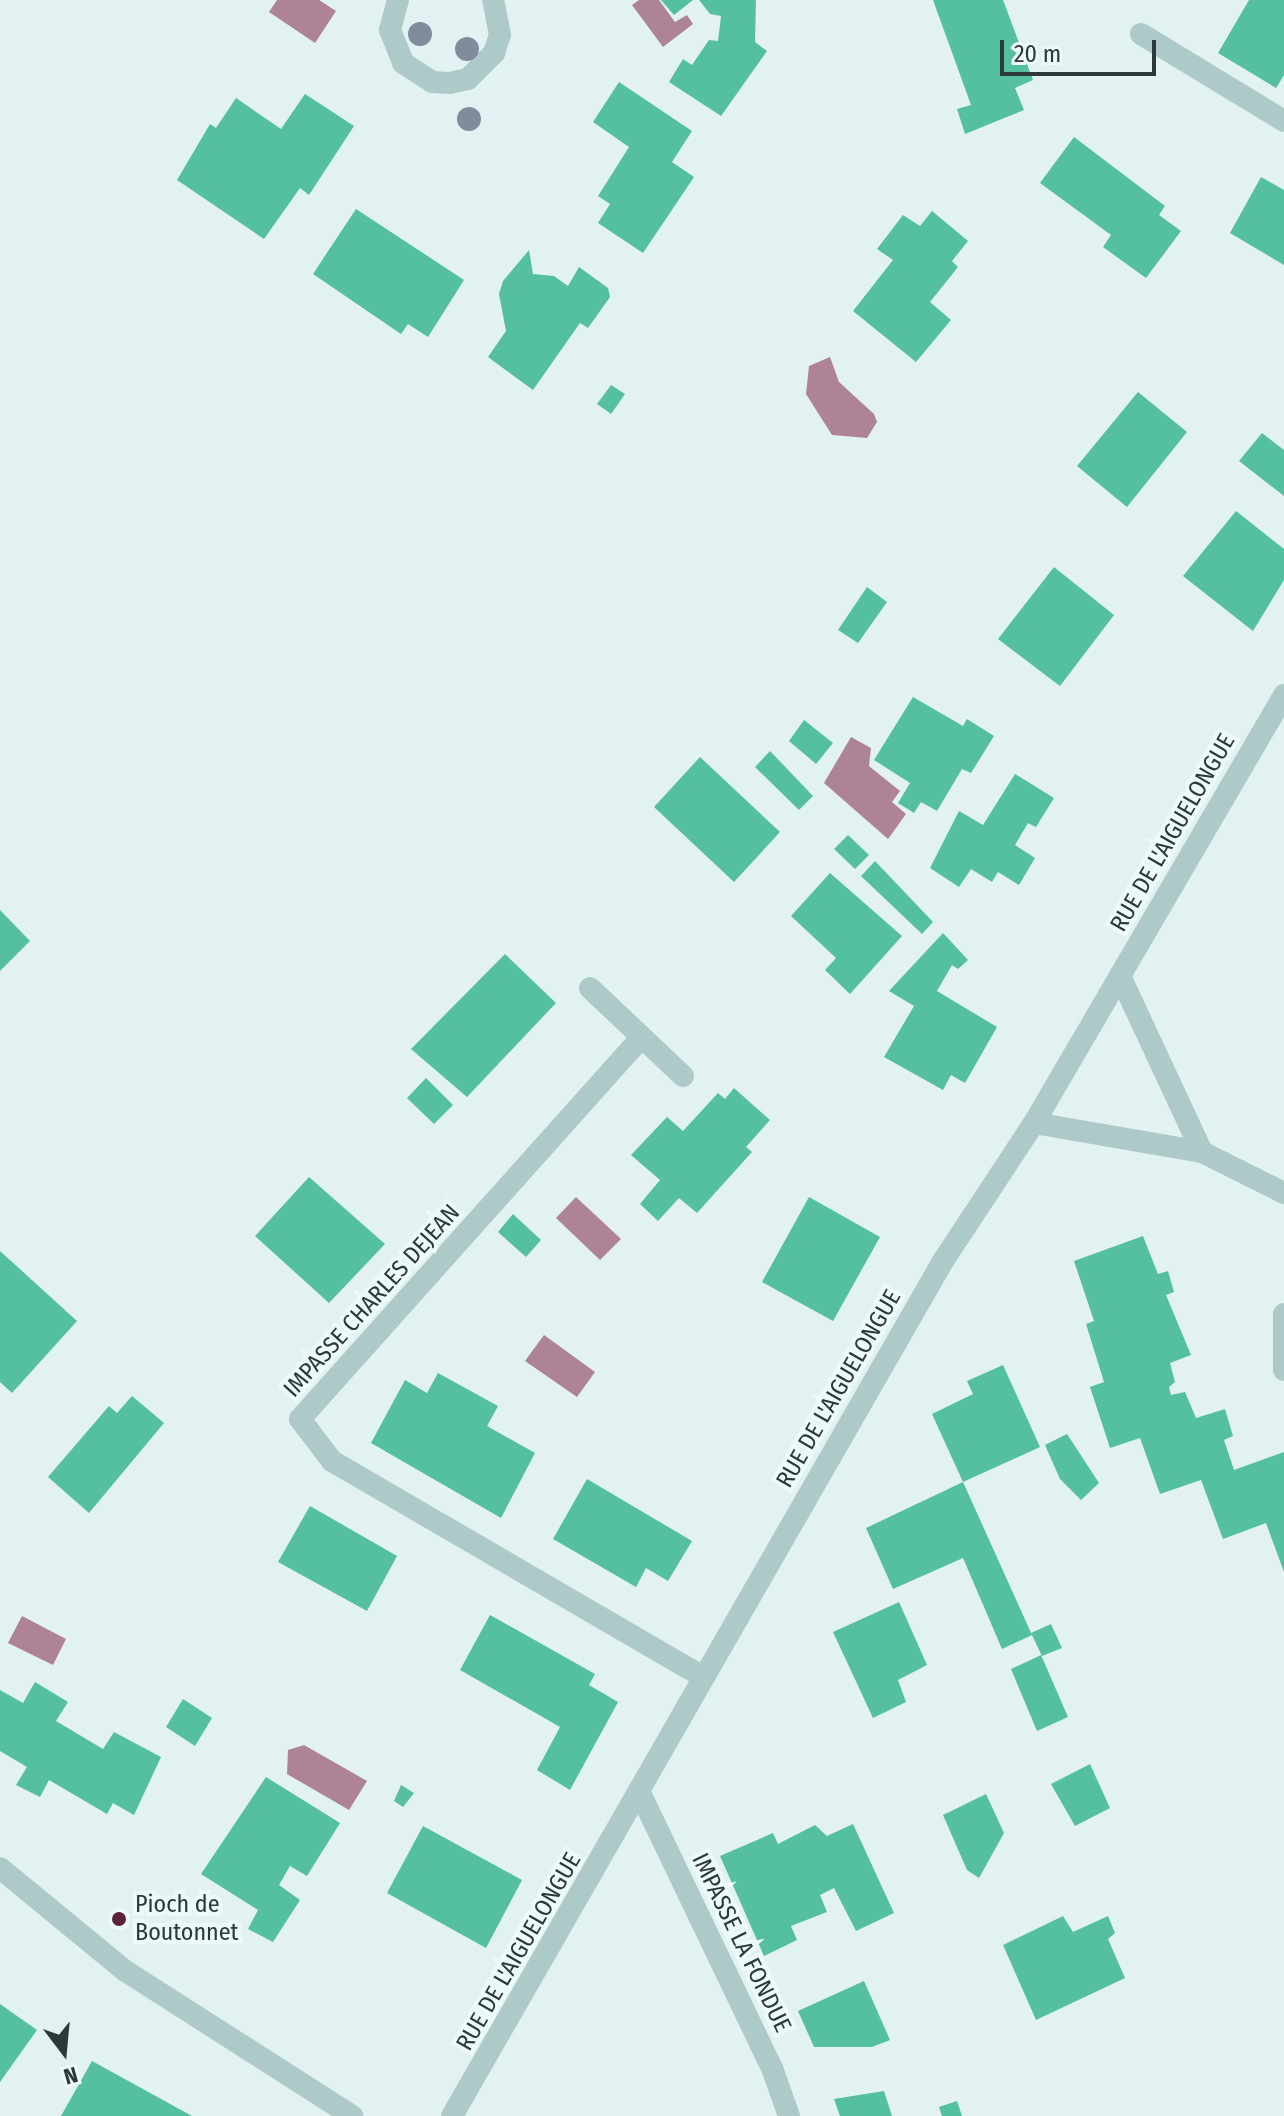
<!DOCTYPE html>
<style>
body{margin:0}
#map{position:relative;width:1284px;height:2116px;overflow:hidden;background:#e2f2f2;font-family:"Fira Sans Condensed",sans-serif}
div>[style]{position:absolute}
.water>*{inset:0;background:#ae8297}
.building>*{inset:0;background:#54bfa1}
.minor>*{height:22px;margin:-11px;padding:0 11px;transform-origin:11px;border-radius:11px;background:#aecac8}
.trees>*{width:24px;height:24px;margin:-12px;border-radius:50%;background:#818b9c}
.dots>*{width:22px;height:22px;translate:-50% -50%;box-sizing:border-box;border:4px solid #eefafa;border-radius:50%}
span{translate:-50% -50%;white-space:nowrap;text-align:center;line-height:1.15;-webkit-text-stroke:8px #eefafa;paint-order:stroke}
.street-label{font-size:24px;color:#2c3937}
.poi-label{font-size:24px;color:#2c3937}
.left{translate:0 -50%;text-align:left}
.north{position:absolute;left:24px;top:2012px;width:80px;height:80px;-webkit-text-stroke:6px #eefafa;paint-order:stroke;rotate:164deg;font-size:22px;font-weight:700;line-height:32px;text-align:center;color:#2c3937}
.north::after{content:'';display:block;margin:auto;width:28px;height:36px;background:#2c3937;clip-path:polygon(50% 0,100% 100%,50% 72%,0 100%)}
.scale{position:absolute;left:1000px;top:40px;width:156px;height:36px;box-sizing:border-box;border:4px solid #2c3937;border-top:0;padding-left:10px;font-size:24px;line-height:28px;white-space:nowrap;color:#2c3937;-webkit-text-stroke:6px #eefafa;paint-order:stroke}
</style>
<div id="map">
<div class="water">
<i style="clip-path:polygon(277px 0,319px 0,336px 11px,315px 43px,269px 12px)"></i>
<i style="clip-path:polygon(639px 0,659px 0,675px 22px,687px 15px,693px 24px,663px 47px,632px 5px)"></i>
<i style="clip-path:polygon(830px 357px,839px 382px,874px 414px,877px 422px,867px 438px,832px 435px,806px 394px,809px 366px)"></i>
<i style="clip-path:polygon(851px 737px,871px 748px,869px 766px,900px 791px,892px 802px,906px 814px,888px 839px,824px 783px)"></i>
<i style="clip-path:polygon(576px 1197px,621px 1239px,600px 1260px,556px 1218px)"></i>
<i style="clip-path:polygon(544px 1335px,595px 1372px,577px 1397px,525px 1361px)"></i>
<i style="clip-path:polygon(22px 1616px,66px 1639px,53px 1665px,8px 1643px)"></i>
<i style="clip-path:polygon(304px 1745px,367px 1781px,349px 1810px,287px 1774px,288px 1750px)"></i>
</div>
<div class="building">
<i style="clip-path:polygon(661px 0,693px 0,674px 15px)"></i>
<i style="clip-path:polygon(699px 0,756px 0,755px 42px,767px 51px,721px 116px,669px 82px,683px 59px,692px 65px,709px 40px,718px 41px,721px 16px,710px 14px)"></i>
<i style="clip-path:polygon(933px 0,1003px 0,1033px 80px,1015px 88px,1024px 110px,965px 134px,957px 109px,971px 105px)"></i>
<i style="clip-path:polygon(1249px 0,1284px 0,1284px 75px,1276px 88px,1218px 53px)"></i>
<i style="clip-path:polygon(619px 82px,692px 131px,672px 162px,694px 177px,643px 253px,598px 223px,610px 204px,598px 196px,629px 147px,593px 122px)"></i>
<i style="clip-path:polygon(305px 94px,354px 126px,309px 195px,300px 188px,264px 239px,177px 180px,210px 124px,216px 128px,236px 98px,281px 129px)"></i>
<i style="clip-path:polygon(1074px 137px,1165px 206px,1159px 215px,1181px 231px,1146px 278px,1103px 247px,1111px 235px,1040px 183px)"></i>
<i style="clip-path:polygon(1261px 177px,1284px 190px,1284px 265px,1230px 233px)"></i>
<i style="clip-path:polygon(356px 209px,464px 280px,428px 337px,408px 324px,401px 334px,313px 274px)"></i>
<i style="clip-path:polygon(932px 211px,968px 241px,952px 261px,958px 267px,930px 302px,951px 320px,916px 362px,853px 311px,893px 260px,877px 249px,903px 215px,920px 226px)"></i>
<i style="clip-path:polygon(529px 250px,533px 274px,554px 276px,568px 286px,579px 267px,608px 288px,610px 297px,588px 328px,580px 323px,533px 390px,488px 357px,506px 331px,499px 294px,503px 281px)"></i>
<i style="clip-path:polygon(611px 385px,625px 394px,611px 414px,597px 404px)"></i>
<i style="clip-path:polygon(1138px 392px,1187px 432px,1127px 507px,1077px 466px)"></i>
<i style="clip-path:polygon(1262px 433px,1284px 450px,1284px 496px,1239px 461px)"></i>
<i style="clip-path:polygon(1236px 511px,1284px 549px,1284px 580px,1253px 631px,1183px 576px)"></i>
<i style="clip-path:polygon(1054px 567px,1114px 615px,1060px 686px,998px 639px)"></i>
<i style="clip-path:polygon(867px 587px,887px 602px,858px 643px,838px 630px)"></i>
<i style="clip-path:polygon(913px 697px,963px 726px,967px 719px,994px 736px,971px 773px,962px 769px,937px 811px,921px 802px,914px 813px,898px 803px,910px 783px,874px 760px)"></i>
<i style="clip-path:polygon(804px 720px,833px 743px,816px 764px,789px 741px)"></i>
<i style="clip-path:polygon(770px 751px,813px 796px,799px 810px,755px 767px)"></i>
<i style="clip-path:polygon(700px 757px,780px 832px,734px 882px,654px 807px)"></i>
<i style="clip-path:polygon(1015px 774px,1054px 798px,1036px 827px,1028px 823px,1015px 845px,1035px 858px,1019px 885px,998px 872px,992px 882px,971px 869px,959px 887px,930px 868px,959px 811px,983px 825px)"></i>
<i style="clip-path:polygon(848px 835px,869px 855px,855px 869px,834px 849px)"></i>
<i style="clip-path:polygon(875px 861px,933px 922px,922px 934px,861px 876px)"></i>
<i style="clip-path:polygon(830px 873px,902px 936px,850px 994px,825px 970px,836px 958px,791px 916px)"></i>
<i style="clip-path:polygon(0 910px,30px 941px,0 971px)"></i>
<i style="clip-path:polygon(943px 933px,968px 960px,958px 969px,952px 965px,937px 991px,997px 1027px,965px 1083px,951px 1075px,943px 1090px,884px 1057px,914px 1006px,889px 991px)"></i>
<i style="clip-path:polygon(505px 954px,556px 1003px,467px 1097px,411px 1049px)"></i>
<i style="clip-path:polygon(426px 1078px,453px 1105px,434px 1124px,407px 1098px)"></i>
<i style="clip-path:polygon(734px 1088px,770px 1120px,746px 1147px,752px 1152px,697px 1213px,679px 1198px,658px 1221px,640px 1204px,660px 1180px,631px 1155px,667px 1117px,683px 1131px,718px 1093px,725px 1099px)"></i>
<i style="clip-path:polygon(309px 1177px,385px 1244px,329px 1303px,255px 1236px)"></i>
<i style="clip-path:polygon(809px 1197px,880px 1237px,833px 1321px,762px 1282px)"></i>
<i style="clip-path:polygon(513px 1214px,541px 1240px,526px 1257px,498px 1232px)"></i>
<i style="clip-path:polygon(1143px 1236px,1158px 1274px,1168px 1271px,1174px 1292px,1166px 1295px,1191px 1355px,1170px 1363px,1175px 1382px,1169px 1387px,1171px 1395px,1185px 1392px,1196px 1418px,1225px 1409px,1233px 1436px,1224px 1440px,1234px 1470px,1284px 1452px,1284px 1572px,1266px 1523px,1223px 1539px,1201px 1480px,1160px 1494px,1140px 1438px,1110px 1448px,1090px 1387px,1104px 1382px,1086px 1324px,1094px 1321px,1074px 1261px)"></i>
<i style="clip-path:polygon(0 1251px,77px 1321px,12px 1393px,0 1382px)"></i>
<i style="clip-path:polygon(1003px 1365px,1040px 1447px,963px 1482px,1032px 1635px,1002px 1649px,963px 1558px,893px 1589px,866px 1528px,963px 1482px,932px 1414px,973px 1394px,967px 1381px)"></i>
<i style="clip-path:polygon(438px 1373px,498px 1406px,487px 1426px,535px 1453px,501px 1518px,371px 1443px,405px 1380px,427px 1393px)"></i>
<i style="clip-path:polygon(132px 1396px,164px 1423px,89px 1513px,48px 1477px,109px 1406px,117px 1413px)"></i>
<i style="clip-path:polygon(1067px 1434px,1099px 1483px,1081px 1500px,1060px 1479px,1045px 1445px)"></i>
<i style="clip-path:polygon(587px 1479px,692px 1541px,668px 1581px,646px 1568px,636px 1587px,553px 1539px)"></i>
<i style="clip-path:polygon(310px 1506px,397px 1556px,367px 1611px,278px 1562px)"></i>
<i style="clip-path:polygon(899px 1602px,927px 1665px,898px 1680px,906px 1702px,873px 1718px,833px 1632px)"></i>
<i style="clip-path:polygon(490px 1615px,595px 1674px,589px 1685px,618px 1702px,570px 1790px,537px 1770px,560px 1727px,460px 1670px)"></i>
<i style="clip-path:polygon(1051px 1624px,1062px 1648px,1042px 1656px,1031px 1633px)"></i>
<i style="clip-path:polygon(1041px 1655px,1068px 1717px,1037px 1731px,1011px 1669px)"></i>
<i style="clip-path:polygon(35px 1682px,68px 1702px,56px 1721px,103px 1749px,114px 1732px,161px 1757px,134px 1815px,113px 1803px,107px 1814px,49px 1780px,40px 1797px,16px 1785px,27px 1767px,0 1751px,0 1690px,23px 1703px)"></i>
<i style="clip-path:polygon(183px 1699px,212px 1718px,195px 1746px,166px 1727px)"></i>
<i style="clip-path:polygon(1090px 1764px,1110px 1808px,1075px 1826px,1051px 1784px)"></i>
<i style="clip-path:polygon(266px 1777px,340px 1823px,307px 1876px,290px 1866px,279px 1885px,300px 1900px,273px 1942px,248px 1929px,258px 1910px,201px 1874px)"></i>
<i style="clip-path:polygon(401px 1785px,414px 1793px,403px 1807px,394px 1801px)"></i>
<i style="clip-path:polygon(986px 1794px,1004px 1833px,979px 1878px,967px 1870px,943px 1815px)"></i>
<i style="clip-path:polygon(853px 1824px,894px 1913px,856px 1931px,834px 1888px,820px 1895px,827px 1912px,791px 1926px,797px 1940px,764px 1956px,720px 1856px,773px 1833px,778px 1844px,815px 1825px,827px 1836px)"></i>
<i style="clip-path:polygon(423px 1826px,522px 1880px,486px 1948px,387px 1893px)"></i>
<i style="clip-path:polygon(1063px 1916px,1073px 1932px,1108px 1916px,1115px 1933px,1108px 1939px,1125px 1978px,1036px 2020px,1003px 1945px)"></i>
<i style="clip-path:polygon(864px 1981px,890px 2040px,872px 2047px,814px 2047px,798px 2011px)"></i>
<i style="clip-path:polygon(0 2004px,37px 2030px,0 2082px)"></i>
<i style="clip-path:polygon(92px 2061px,192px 2116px,61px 2116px)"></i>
<i style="clip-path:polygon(884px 2091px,892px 2116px,840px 2116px,834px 2099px)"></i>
<i style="clip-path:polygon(957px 2101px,962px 2116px,942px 2116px,939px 2107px)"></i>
</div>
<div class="minor">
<i style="left:398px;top:0;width:31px;rotate:105deg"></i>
<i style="left:390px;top:30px;width:35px;rotate:68deg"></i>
<i style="left:403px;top:63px;width:35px;rotate:33deg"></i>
<i style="left:432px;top:82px;width:18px;rotate:3deg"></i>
<i style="left:450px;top:83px;width:18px;rotate:-13deg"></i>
<i style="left:468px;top:79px;width:37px;rotate:-45deg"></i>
<i style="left:494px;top:53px;width:19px;rotate:-72deg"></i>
<i style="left:500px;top:35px;width:36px;rotate:-101deg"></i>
<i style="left:1141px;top:34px;width:167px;rotate:31.3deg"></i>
<i style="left:1120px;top:976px;width:194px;rotate:65deg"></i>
<i style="left:590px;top:988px;width:128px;rotate:43.4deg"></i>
<i style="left:640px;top:1039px;width:510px;rotate:131.82deg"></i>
<i style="left:300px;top:1419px;width:53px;rotate:52.7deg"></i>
<i style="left:332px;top:1461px;width:427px;rotate:30.2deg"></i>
<i style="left:1034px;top:1123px;width:170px;rotate:9.8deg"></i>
<i style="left:1202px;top:1152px;width:92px;rotate:26.6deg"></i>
<i style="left:1284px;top:1314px;width:56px;rotate:90deg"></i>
<i style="left:641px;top:1795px;width:303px;rotate:64.4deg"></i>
<i style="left:772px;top:2068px;width:51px;rotate:70.5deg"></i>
<i style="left:0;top:1868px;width:161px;rotate:39.4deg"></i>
<i style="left:124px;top:1970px;width:271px;rotate:32.6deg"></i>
<i style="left:452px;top:2116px;width:986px;rotate:-60.13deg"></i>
<i style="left:943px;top:1261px;width:165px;rotate:-56.6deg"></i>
<i style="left:1034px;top:1123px;width:496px;rotate:-59.7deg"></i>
</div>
<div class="trees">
<i style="left:420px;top:34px"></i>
<i style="left:467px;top:49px"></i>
<i style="left:469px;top:119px"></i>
</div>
<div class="dots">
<i style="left:119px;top:1919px;background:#59233c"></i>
</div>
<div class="street-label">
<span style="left:1173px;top:833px;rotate:-60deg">RUE DE L'AIGUELONGUE</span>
<span style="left:372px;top:1301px;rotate:-48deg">IMPASSE CHARLES DEJEAN</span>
<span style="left:839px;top:1389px;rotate:-60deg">RUE DE L'AIGUELONGUE</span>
<span style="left:741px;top:1943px;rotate:64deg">IMPASSE LA FONDUE</span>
<span style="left:519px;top:1952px;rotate:-60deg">RUE DE L'AIGUELONGUE</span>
</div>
<div class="poi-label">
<span class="left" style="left:135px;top:1919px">Pioch de<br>Boutonnet</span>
</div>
<div class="north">N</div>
<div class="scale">20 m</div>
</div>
